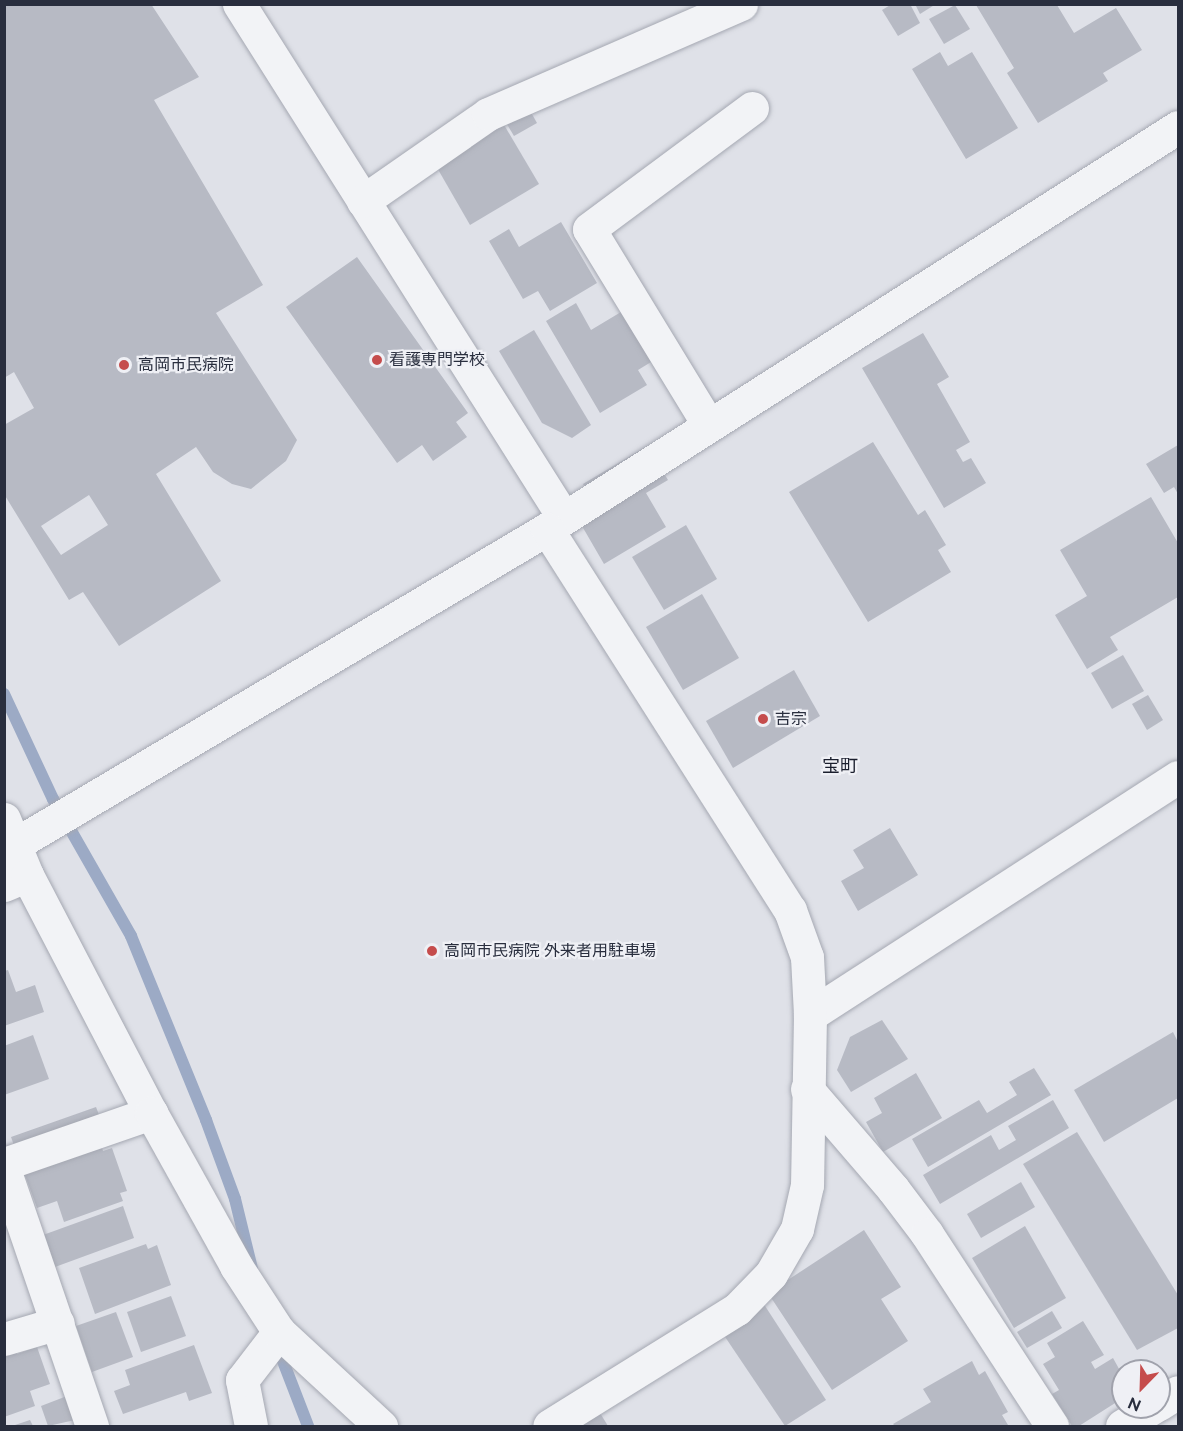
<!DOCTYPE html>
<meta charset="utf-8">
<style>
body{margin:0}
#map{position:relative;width:1183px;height:1431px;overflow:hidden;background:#dfe1e8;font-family:Raleway,"Noto Sans JP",sans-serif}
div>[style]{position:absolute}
.stream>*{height:12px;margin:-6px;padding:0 6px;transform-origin:6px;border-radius:6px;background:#9caac5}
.building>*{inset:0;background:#b7bac4}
.roads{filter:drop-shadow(0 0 2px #a5a8b2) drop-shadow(0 0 2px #a5a8b2)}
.minor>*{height:33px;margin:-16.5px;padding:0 16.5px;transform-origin:16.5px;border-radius:16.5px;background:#f2f3f6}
.tertiary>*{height:33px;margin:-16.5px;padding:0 16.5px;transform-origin:16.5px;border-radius:16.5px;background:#f2f3f6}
.dots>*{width:16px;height:16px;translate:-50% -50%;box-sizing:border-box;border:3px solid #eff0f5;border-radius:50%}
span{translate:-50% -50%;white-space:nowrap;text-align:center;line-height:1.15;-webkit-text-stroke:4.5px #eff0f5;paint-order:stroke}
.poi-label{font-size:16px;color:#292e3e}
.left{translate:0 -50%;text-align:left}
.neighbourhood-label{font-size:18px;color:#1b1f2e}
.frame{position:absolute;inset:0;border:6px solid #292e3e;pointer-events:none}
.north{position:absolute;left:1111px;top:1359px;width:60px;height:60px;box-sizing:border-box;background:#eff0f5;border:2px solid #a0a2ac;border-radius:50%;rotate:203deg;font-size:16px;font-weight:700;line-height:24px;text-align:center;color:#292e3e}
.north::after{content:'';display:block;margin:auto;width:21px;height:27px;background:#c54c4c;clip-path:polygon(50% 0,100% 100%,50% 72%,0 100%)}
</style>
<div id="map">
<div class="stream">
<i style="left:4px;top:694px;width:116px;rotate:65deg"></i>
<i style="left:53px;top:799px;width:158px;rotate:60.3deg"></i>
<i style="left:131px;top:936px;width:199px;rotate:67.8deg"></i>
<i style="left:206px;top:1120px;width:84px;rotate:69.8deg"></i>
<i style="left:235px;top:1199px;width:72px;rotate:76.3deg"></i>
<i style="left:276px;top:1343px;width:89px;rotate:68.9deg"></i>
</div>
<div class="building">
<i style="clip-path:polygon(evenodd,4px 4px,151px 4px,199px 77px,154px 100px,263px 285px,216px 313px,297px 440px,286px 461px,251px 489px,232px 484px,213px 472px,196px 447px,156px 474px,221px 581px,119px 646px,83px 592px,69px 600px,4px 494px,4px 425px,34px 408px,14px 372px,4px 378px,4px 4px,89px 495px,108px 525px,61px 555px,41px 526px,89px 495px)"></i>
<i style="clip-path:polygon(892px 4px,910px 4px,920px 23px,898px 36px,882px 10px)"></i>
<i style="clip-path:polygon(915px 4px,936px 4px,920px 14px)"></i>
<i style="clip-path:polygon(955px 5px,970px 29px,944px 44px,929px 19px)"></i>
<i style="clip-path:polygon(976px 5px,1057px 5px,1074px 33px,1116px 8px,1142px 50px,1103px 73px,1108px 81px,1038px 123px,1007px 73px,1014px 68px)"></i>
<i style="clip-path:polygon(940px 52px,948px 66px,972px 52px,1018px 128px,966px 159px,912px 69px)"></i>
<i style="clip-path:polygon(520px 93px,537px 123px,514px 136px,496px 106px)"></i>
<i style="clip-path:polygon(500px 118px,539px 184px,470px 225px,432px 159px)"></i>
<i style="clip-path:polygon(561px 222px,597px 283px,550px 311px,538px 291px,523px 299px,489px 241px,509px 229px,519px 247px)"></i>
<i style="clip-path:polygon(357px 257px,468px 413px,456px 422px,467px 437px,433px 461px,422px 445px,397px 463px,286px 307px)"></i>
<i style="clip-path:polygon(576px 303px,591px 330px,626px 309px,656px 359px,638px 370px,647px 385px,600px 413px,546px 321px)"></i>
<i style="clip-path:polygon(534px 330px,591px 425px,572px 438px,542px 423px,499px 351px)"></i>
<i style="clip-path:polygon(923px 333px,949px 377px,937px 384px,970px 442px,956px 450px,963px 462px,971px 458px,986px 483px,944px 508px,862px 368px)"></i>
<i style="clip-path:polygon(873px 442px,918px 515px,925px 510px,946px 545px,938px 550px,951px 572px,868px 622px,789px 492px)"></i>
<i style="clip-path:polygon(1178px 445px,1178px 494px,1174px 487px,1164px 493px,1146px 464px)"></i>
<i style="clip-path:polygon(647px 446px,668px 480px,646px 493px,666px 527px,604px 564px,575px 514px,594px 503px,583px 484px)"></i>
<i style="clip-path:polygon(1151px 497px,1178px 543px,1178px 597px,1110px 637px,1118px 650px,1087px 669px,1055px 615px,1087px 596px,1060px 550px)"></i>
<i style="clip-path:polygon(686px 525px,717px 579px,664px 610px,632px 557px)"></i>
<i style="clip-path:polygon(702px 594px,739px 658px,683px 690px,646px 627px)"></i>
<i style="clip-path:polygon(1123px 655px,1144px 691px,1112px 709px,1091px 673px)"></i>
<i style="clip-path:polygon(794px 670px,820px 716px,733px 768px,706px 721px)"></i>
<i style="clip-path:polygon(1148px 695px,1163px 720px,1147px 730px,1132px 704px)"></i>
<i style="clip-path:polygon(890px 828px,918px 875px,858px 911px,841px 881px,864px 868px,853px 850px)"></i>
<i style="clip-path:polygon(8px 970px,16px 992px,35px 985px,44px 1012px,4px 1026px,4px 971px)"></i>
<i style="clip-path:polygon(882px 1020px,908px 1059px,851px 1092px,837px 1070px,850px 1037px)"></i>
<i style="clip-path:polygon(1173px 1032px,1178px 1042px,1178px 1098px,1104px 1142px,1074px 1090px)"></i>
<i style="clip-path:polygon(33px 1035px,49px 1079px,4px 1095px,4px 1046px)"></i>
<i style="clip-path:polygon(1034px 1068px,1051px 1095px,928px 1167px,912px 1139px,979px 1100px,987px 1113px,1017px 1095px,1009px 1082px)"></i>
<i style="clip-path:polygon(916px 1073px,942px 1118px,883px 1152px,866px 1122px,882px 1113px,874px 1098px)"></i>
<i style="clip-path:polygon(1053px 1100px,1069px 1128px,940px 1204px,923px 1175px,991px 1135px,999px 1150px,1016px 1140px,1008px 1126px)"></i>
<i style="clip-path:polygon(96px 1107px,106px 1133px,98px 1136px,103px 1151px,112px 1148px,127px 1191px,120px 1193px,123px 1201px,64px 1222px,57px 1201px,37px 1208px,11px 1137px)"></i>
<i style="clip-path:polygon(1077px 1132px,1178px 1295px,1178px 1328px,1137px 1350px,1023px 1164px)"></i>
<i style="clip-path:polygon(1021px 1182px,1035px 1207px,981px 1238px,967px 1214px)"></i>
<i style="clip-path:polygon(123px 1206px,134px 1238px,55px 1267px,43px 1235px)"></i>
<i style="clip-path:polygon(1025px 1226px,1066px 1298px,1014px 1328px,972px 1258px)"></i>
<i style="clip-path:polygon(864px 1230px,901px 1287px,881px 1299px,908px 1341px,832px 1390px,768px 1293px)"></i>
<i style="clip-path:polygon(146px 1244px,148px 1249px,157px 1245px,171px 1285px,95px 1314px,79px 1268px)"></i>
<i style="clip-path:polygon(756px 1292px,826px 1400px,785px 1426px,713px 1319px)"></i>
<i style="clip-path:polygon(171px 1296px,186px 1336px,141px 1352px,127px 1312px)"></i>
<i style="clip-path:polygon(1052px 1311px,1062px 1328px,1027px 1348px,1017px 1332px)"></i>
<i style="clip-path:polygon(116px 1312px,133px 1357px,92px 1372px,76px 1326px)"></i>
<i style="clip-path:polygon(4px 1320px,17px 1354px,37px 1347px,50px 1384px,30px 1391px,35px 1406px,4px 1417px)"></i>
<i style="clip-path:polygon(1083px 1321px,1104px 1355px,1091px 1362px,1095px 1369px,1113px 1358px,1123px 1376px,1123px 1398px,1079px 1426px,1072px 1426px,1052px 1394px,1059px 1390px,1043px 1364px,1055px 1357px,1047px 1343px)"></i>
<i style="clip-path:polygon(194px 1345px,212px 1393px,189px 1401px,186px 1392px,123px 1414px,114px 1391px,130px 1385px,125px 1370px)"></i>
<i style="clip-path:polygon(972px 1361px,979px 1375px,985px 1371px,1008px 1412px,1002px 1415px,1008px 1425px,895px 1426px,893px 1424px,931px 1402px,923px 1389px)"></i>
<i style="clip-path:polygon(589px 1395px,608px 1426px,560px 1426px)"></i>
<i style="clip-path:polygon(67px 1396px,75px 1420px,48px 1426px,41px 1406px)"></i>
<i style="clip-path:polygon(30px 1420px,33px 1426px,12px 1426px)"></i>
</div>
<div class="roads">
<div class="minor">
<i style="left:239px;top:4px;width:608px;rotate:57.7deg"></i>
<i style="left:363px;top:201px;width:152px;rotate:-34.8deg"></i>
<i style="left:488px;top:114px;width:276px;rotate:-23.5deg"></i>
<i style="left:708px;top:424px;width:228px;rotate:-121.4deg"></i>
<i style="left:589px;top:229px;width:203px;rotate:-36.6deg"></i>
<i style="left:14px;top:845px;width:620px;rotate:-30.66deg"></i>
<i style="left:547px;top:529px;width:748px;rotate:-32.5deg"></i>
<i style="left:4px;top:885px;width:25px;rotate:-23deg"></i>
<i style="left:810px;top:1015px;width:438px;rotate:-32.9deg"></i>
<i style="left:807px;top:1089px;width:132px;rotate:49.3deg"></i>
<i style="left:893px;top:1189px;width:56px;rotate:52.9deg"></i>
<i style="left:927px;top:1234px;width:229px;rotate:56.9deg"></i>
<i style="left:4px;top:1164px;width:156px;rotate:-19.1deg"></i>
<i style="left:4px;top:1169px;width:272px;rotate:71.1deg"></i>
<i style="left:4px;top:1339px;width:56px;rotate:-16.5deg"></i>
<i style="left:1159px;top:1404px;width:22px;rotate:-32deg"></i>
<i style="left:251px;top:1426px;width:47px;rotate:-101.1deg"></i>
<i style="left:242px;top:1380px;width:61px;rotate:-52.4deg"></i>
<i style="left:1122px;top:1426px;width:37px;rotate:-31deg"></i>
</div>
<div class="tertiary">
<i style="left:547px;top:529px;width:452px;rotate:57.5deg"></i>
<i style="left:790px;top:910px;width:50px;rotate:70.1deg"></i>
<i style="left:807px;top:957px;width:58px;rotate:87deg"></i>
<i style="left:810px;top:1015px;width:170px;rotate:91deg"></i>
<i style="left:807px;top:1185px;width:45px;rotate:102.8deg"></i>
<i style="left:797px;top:1229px;width:52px;rotate:120deg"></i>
<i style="left:771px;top:1274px;width:49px;rotate:134.2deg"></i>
<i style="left:737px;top:1309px;width:221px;rotate:148.1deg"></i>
<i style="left:4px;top:819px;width:61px;rotate:67.7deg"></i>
<i style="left:27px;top:875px;width:268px;rotate:62.5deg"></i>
<i style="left:151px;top:1113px;width:175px;rotate:60.9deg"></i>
<i style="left:236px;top:1266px;width:79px;rotate:56.9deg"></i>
<i style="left:279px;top:1332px;width:139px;rotate:42.7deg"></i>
</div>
</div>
<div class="dots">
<i style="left:377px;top:360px;background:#c54c4c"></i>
<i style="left:124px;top:365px;background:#c54c4c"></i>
<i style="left:763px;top:719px;background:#c54c4c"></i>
<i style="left:432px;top:951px;background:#c54c4c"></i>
</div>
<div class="poi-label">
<span class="left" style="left:389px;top:360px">看護専門学校</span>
<span class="left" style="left:138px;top:365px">高岡市民病院</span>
<span class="left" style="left:775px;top:719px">吉宗</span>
<span class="left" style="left:444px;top:951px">高岡市民病院 外来者用駐車場</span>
</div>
<div class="neighbourhood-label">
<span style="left:840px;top:766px">宝町</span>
</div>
<div class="frame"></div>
<div class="north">N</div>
</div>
